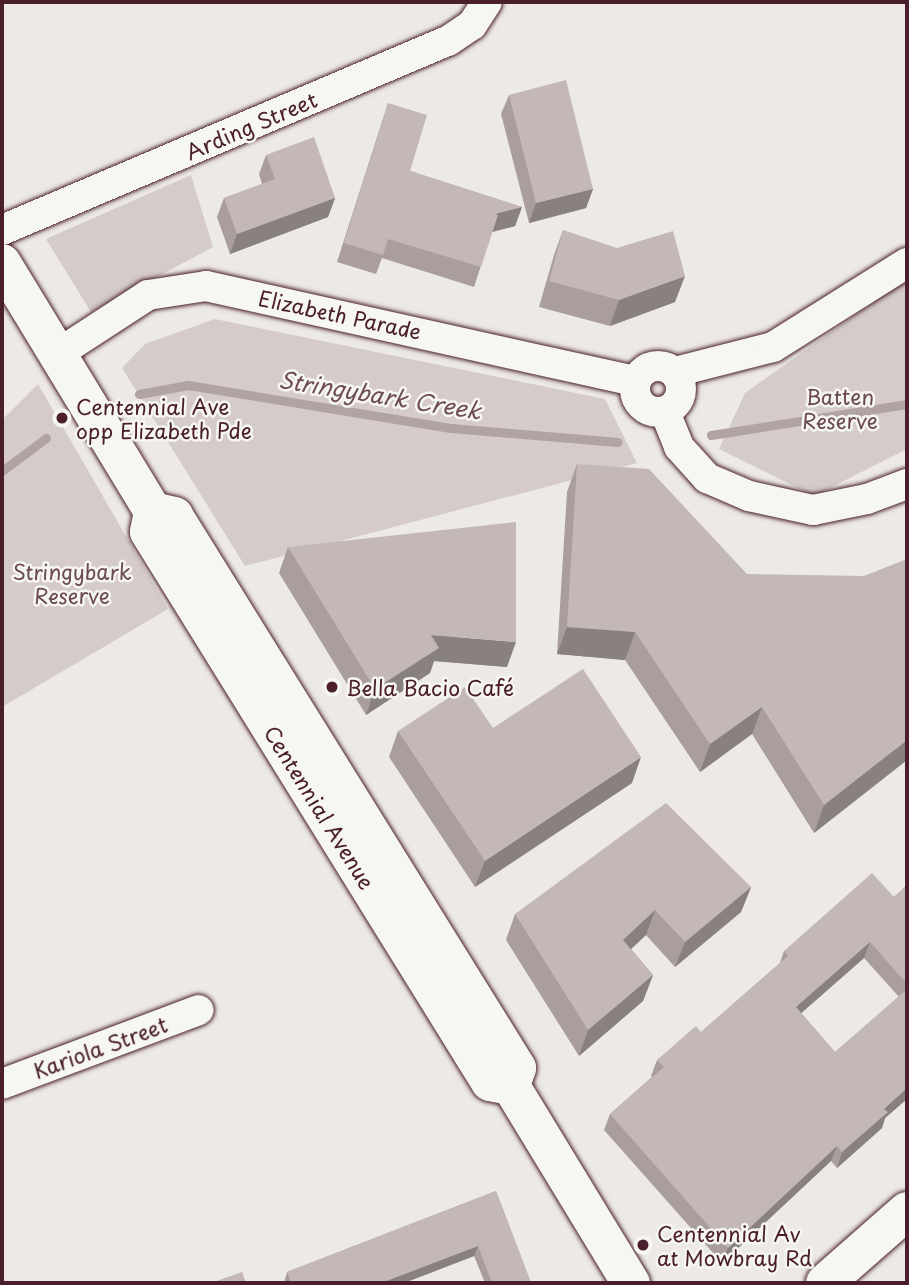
<!DOCTYPE html>
<meta charset="utf-8">
<style>
body{margin:0}
#map{position:relative;width:909px;height:1285px;overflow:hidden;background:#ece9e6;font-family:"Playpen Sans",sans-serif}
div>[style]{position:absolute}
.green>*{inset:0;background:#d4cbca}
.stream>*{height:9px;margin:-4.5px;padding:0 4.5px;transform-origin:4.5px;border-radius:4.5px;background:#b1a2a3}
.roads{filter:drop-shadow(0 0 2px #4a1f2b) drop-shadow(0 0 2px #4a1f2b)}
.street>*{height:30px;margin:-15px;padding:0 15px;transform-origin:15px;border-radius:15px;background:#f6f6f2}
.street>.ring{margin:-15px;padding:0;box-sizing:content-box;background:none;border:30px solid #f6f6f2;border-radius:50%}
.secondary>*{height:38px;margin:-19px;padding:0 19px;transform-origin:19px;border-radius:19px;background:#f6f6f2}
.wall>*{inset:0;background:#a99d9d}
.shaded-wall>*{inset:0;background:#898080}
.building>*{inset:0;background:#c4b7b7}
.dots>*{width:19px;height:19px;translate:-50% -50%;box-sizing:border-box;border:4px solid #f6f6f2;border-radius:50%}
span{translate:-50% -50%;white-space:nowrap;text-align:center;line-height:1.15;-webkit-text-stroke:5px #f6f6f2;paint-order:stroke}
.street-label{font-size:21px;color:#4a1f2b}
.park-label{font-size:21px;color:#6c4a53}
.poi-label{font-size:21px;color:#4a1f2b}
.left{translate:0 -50%;text-align:left}
.water-label{font-size:23px;color:#6e4d55;font-style:italic}
.frame{position:absolute;inset:0;border:4px solid #4a1f2b;pointer-events:none}
</style>
<div id="map">
<div class="green">
<i style="clip-path:polygon(191px 175px,213px 247px,91px 312px,46px 239px)"></i>
<i style="clip-path:polygon(907px 266px,907px 449px,814px 496px,719px 449px,745px 393px,882px 296px)"></i>
<i style="clip-path:polygon(215px 319px,605px 399px,637px 463px,245px 566px,122px 368px,145px 344px)"></i>
<i style="clip-path:polygon(38px 384px,168px 609px,2px 707px,2px 420px)"></i>
</div>
<div class="stream">
<i style="left:139px;top:394px;width:50px;rotate:-10.4deg"></i>
<i style="left:188px;top:385px;width:266px;rotate:9.3deg"></i>
<i style="left:451px;top:428px;width:167px;rotate:4.8deg"></i>
<i style="left:711px;top:435px;width:198px;rotate:-9deg"></i>
<i style="left:2px;top:471px;width:55px;rotate:-36.9deg"></i>
</div>
<div class="roads">
<div class="street">
<i style="left:2px;top:230px;width:484px;rotate:-23deg"></i>
<i style="left:448px;top:41px;width:29px;rotate:-34deg"></i>
<i style="left:472px;top:25px;width:27px;rotate:-57deg"></i>
<i style="left:59px;top:353px;width:106px;rotate:-33.1deg"></i>
<i style="left:148px;top:295px;width:59px;rotate:-8.8deg"></i>
<i style="left:206px;top:286px;width:439px;rotate:12.5deg"></i>
<i class="ring" style="left:635px;top:366px;width:16px;height:16px"></i>
<i style="left:675px;top:372px;width:101px;rotate:-14.3deg"></i>
<i style="left:773px;top:347px;width:158px;rotate:-32.1deg"></i>
<i style="left:665px;top:412px;width:38px;rotate:68deg"></i>
<i style="left:679px;top:447px;width:42px;rotate:47.9deg"></i>
<i style="left:707px;top:478px;width:46px;rotate:23.2deg"></i>
<i style="left:749px;top:496px;width:66px;rotate:12.3deg"></i>
<i style="left:813px;top:510px;width:55px;rotate:-11.5deg"></i>
<i style="left:867px;top:499px;width:43px;rotate:-20.6deg"></i>
<i style="left:2px;top:1084px;width:210px;rotate:-20.6deg"></i>
</div>
<div class="secondary">
<i style="left:2px;top:263px;width:290px;rotate:58.7deg"></i>
<i style="left:153px;top:511px;width:21px;rotate:101deg"></i>
<i style="left:149px;top:532px;width:647px;rotate:58.2deg"></i>
<i style="left:490px;top:1082px;width:21px;rotate:11deg"></i>
<i style="left:153px;top:511px;width:22px;rotate:13deg"></i>
<i style="left:174px;top:516px;width:650px;rotate:58.14deg"></i>
<i style="left:517px;top:1068px;width:19px;rotate:108deg"></i>
<i style="left:511px;top:1086px;width:231px;rotate:58.7deg"></i>
<i style="left:825px;top:1283px;width:109px;rotate:-41.3deg"></i>
</div>
</div>
<div class="wall">
<i style="clip-path:polygon(509px 95px,593px 189px,586px 208px,529px 223px,501px 114px)"></i>
<i style="clip-path:polygon(388px 103px,410px 171px,522px 207px,515px 226px,492px 232px,474px 287px,382px 258px,376px 274px,337px 262px)"></i>
<i style="clip-path:polygon(266px 155px,335px 198px,328px 217px,230px 254px,217px 217px,224px 198px,262px 184px,259px 174px)"></i>
<i style="clip-path:polygon(563px 230px,675px 302px,610px 326px,539px 307px,554px 255px)"></i>
<i style="clip-path:polygon(577px 464px,907px 760px,814px 833px,752px 734px,700px 772px,625px 660px,557px 654px,567px 492px)"></i>
<i style="clip-path:polygon(288px 547px,507px 667px,434px 661px,430px 673px,366px 715px,279px 573px)"></i>
<i style="clip-path:polygon(493px 728px,632px 783px,475px 887px,389px 757px,398px 731px)"></i>
<i style="clip-path:polygon(evenodd,907px 885px,907px 1099px,885px 1118px,882px 1128px,837px 1168px,831px 1161px,722px 1263px,604px 1130px,610px 1114px,652px 1077px,651px 1076px,657px 1060px,701px 1032px,780px 963px,784px 951px,894px 897px,907px 885px,864px 958px,899px 997px,835px 1052px,801px 1013px,864px 958px)"></i>
<i style="clip-path:polygon(751px 887px,741px 912px,675px 967px,646px 935px,631px 949px,653px 975px,643px 1001px,579px 1056px,506px 940px,515px 914px)"></i>
<i style="clip-path:polygon(496px 1191px,531px 1283px,485px 1283px,474px 1256px,404px 1283px,284px 1283px,287px 1272px)"></i>
</div>
<div class="shaded-wall">
<i style="clip-path:polygon(593px 189px,586px 208px,529px 223px,536px 203px)"></i>
<i style="clip-path:polygon(335px 198px,328px 217px,230px 254px,237px 234px)"></i>
<i style="clip-path:polygon(522px 207px,515px 226px,488px 233px,495px 214px)"></i>
<i style="clip-path:polygon(685px 276px,675px 302px,610px 326px,619px 300px)"></i>
<i style="clip-path:polygon(567px 627px,635px 632px,625px 660px,557px 654px)"></i>
<i style="clip-path:polygon(431px 635px,516px 642px,507px 667px,434px 661px,430px 673px,366px 715px,375px 689px)"></i>
<i style="clip-path:polygon(762px 707px,752px 734px,700px 772px,710px 744px)"></i>
<i style="clip-path:polygon(907px 740px,907px 760px,814px 833px,824px 805px)"></i>
<i style="clip-path:polygon(641px 757px,632px 783px,475px 887px,485px 861px)"></i>
<i style="clip-path:polygon(751px 887px,741px 912px,675px 967px,685px 942px)"></i>
<i style="clip-path:polygon(655px 910px,646px 935px,614px 965px,623px 940px)"></i>
<i style="clip-path:polygon(870px 942px,864px 958px,790px 1023px,796px 1007px)"></i>
<i style="clip-path:polygon(653px 975px,643px 1001px,579px 1056px,588px 1030px)"></i>
<i style="clip-path:polygon(907px 1088px,907px 1099px,885px 1118px,882px 1128px,837px 1168px,842px 1152px,884px 1109px)"></i>
<i style="clip-path:polygon(837px 1146px,831px 1161px,722px 1263px,728px 1248px)"></i>
<i style="clip-path:polygon(478px 1246px,474px 1256px,404px 1283px,381px 1283px)"></i>
</div>
<div class="building">
<i style="clip-path:polygon(566px 80px,593px 189px,536px 203px,509px 95px)"></i>
<i style="clip-path:polygon(388px 103px,427px 115px,410px 171px,522px 207px,495px 214px,498px 215px,481px 267px,388px 239px,383px 255px,344px 243px)"></i>
<i style="clip-path:polygon(314px 137px,335px 198px,237px 234px,224px 198px,275px 179px,266px 155px)"></i>
<i style="clip-path:polygon(563px 230px,617px 248px,673px 231px,685px 276px,619px 300px,549px 281px)"></i>
<i style="clip-path:polygon(577px 464px,649px 469px,747px 574px,864px 576px,907px 559px,907px 740px,824px 805px,762px 707px,710px 744px,635px 632px,567px 627px)"></i>
<i style="clip-path:polygon(516px 522px,516px 642px,431px 635px,439px 648px,375px 689px,288px 547px)"></i>
<i style="clip-path:polygon(583px 669px,641px 757px,485px 861px,398px 731px,465px 687px,493px 728px)"></i>
<i style="clip-path:polygon(666px 803px,751px 887px,685px 942px,655px 910px,623px 940px,653px 975px,588px 1030px,515px 914px)"></i>
<i style="clip-path:polygon(872px 873px,894px 897px,907px 885px,907px 984px,870px 942px,796px 1007px,835px 1052px,907px 989px,907px 1088px,884px 1109px,888px 1112px,842px 1152px,837px 1146px,728px 1248px,610px 1114px,664px 1067px,657px 1060px,696px 1026px,701px 1032px,788px 956px,784px 951px)"></i>
<i style="clip-path:polygon(496px 1191px,531px 1283px,492px 1283px,478px 1246px,381px 1283px,291px 1283px,287px 1272px)"></i>
<i style="clip-path:polygon(242px 1272px,246px 1283px,211px 1283px)"></i>
</div>
<div class="dots">
<i style="left:62px;top:418px;background:#4a1f2b"></i>
<i style="left:332px;top:687px;background:#4a1f2b"></i>
<i style="left:643px;top:1245px;background:#4a1f2b"></i>
</div>
<div class="street-label">
<span style="left:251px;top:125px;rotate:-23deg">Arding Street</span>
<span style="left:340px;top:314px;rotate:12deg">Elizabeth Parade</span>
<span style="left:320px;top:807px;rotate:58deg">Centennial Avenue</span>
<span style="left:100px;top:1047px;rotate:-20deg">Kariola Street</span>
</div>
<div class="park-label">
<span style="left:840px;top:408px">Batten<br>Reserve</span>
<span style="left:72px;top:583px">Stringybark<br>Reserve</span>
</div>
<div class="poi-label">
<span class="left" style="left:76px;top:418px">Centennial Ave<br>opp Elizabeth Pde</span>
<span class="left" style="left:346px;top:687px">Bella Bacio Café</span>
<span class="left" style="left:657px;top:1245px">Centennial Av<br>at Mowbray Rd</span>
</div>
<div class="water-label">
<span style="left:380px;top:395px;rotate:9deg">Stringybark Creek</span>
</div>
<div class="frame"></div>
</div>
